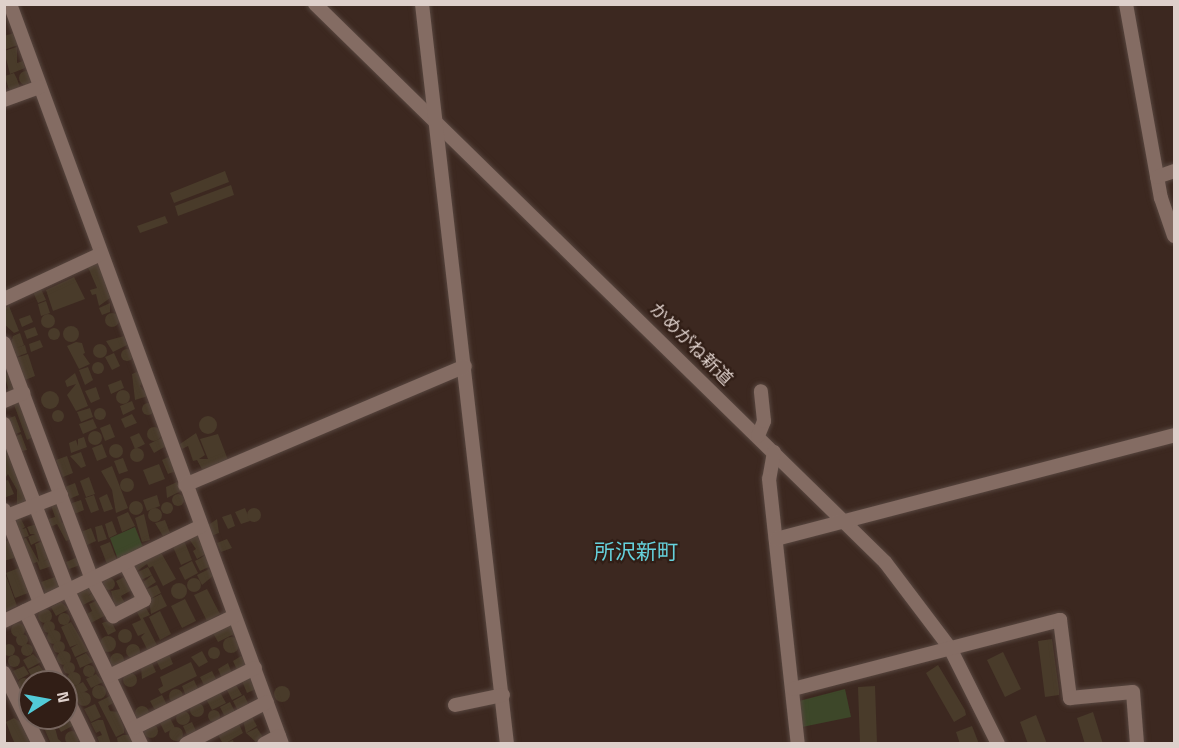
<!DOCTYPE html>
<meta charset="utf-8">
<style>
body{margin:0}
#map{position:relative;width:1179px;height:748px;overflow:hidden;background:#3c2820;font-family:"Titillium Web","Noto Sans JP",sans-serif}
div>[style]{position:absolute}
.green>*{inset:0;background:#3d4729}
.building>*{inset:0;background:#493b2a}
.round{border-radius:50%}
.roads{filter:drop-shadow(0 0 2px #57463f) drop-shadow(0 0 2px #57463f)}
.minor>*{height:14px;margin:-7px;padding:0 7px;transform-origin:7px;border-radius:7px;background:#846c63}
span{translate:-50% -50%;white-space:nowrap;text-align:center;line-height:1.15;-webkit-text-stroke:4.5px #311e16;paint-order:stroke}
.street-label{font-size:18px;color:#ded0cb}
.quarter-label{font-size:21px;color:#65d1dc}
.frame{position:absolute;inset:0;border:6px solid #ded0cb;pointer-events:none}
.north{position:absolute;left:18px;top:670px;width:60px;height:60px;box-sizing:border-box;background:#311e16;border:2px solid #76655e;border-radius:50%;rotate:79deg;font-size:16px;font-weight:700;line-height:24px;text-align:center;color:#ded0cb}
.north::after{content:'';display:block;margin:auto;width:21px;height:27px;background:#52cbd8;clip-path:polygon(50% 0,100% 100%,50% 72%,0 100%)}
</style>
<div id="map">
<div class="green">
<i style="clip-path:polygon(135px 527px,144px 550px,119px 562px,110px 538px)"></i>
<i style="clip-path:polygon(845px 689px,851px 717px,802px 727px,799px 701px)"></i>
</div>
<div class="building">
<i style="clip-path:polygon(14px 33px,18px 45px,4px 50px,4px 36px)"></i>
<i style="clip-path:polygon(17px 47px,17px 63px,23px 61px,25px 68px,10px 74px,4px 51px)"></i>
<i class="round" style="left:19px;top:71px;width:14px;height:14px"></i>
<i style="clip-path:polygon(14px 73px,17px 79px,21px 90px,11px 91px,8px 87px,5px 76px)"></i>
<i style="clip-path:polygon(225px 171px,229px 182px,174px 203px,170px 193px)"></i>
<i style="clip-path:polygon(231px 185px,234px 195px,178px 216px,175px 206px)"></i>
<i style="clip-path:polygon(165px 216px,168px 223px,140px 233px,137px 226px)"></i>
<i style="clip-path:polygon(99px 263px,110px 298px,99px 306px,96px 294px,92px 295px,90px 290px,97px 288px,87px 265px)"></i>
<i style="clip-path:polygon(74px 277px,85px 299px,53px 311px,46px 290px)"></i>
<i style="clip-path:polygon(41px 289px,46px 300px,38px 303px,33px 292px)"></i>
<i style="clip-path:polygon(46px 301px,50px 313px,41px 316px,38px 304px)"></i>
<i style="clip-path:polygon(110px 303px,110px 312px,102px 315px,99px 308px)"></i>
<i style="clip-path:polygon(9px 306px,19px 331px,14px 333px,4px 324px,4px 308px)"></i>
<i class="round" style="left:105px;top:313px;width:14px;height:14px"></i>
<i class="round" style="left:41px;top:314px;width:14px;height:14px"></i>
<i style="clip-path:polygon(30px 315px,33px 322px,22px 327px,19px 319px)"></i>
<i class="round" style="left:63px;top:326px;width:16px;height:16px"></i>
<i style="clip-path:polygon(35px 327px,38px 335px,27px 339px,24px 331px)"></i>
<i class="round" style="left:48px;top:328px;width:12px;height:12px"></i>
<i style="clip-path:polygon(20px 333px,24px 345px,17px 348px,25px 345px,27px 353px,16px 357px,11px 343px,13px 336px)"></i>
<i style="clip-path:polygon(124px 336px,127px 345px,113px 352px,106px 341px)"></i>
<i style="clip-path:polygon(40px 340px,43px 347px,31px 352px,29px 344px)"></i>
<i style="clip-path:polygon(76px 342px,82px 343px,85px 353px,83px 354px,90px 364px,79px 369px,67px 346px)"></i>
<i class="round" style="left:93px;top:344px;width:14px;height:14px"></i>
<i class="round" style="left:121px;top:349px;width:12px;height:12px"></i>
<i style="clip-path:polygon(114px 353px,120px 366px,112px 370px,105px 357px)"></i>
<i style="clip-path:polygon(28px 354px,35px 376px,25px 380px,16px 358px)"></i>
<i class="round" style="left:92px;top:362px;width:12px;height:12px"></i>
<i style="clip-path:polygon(88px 367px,93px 380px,85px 385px,79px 370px)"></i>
<i style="clip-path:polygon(139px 371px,143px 382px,140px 386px,148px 396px,135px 400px,132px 374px)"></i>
<i style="clip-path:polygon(11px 372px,18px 388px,10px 395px,4px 374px)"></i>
<i style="clip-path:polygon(75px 373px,88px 406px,76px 411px,67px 395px,76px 384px,67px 387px,65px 381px)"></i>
<i style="clip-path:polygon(121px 380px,124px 388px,111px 394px,108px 385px)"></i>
<i style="clip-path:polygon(96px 387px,100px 399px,91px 403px,85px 391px)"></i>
<i class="round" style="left:116px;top:390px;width:14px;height:14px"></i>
<i class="round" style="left:41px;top:391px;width:18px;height:18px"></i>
<i style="clip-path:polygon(20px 399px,35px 436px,27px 440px,13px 402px)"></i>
<i style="clip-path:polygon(132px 401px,135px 409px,123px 415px,120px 406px)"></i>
<i class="round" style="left:142px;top:403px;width:12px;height:12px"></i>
<i class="round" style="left:94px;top:408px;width:12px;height:12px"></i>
<i style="clip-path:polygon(90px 408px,93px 417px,81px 422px,77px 412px)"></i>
<i class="round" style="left:52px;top:410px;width:12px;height:12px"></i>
<i style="clip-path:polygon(132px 414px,137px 423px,125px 428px,121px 419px)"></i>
<i class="round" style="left:199px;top:416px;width:18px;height:18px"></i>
<i style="clip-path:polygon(15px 416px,21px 432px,12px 435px,6px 419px)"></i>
<i style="clip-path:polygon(93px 419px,97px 428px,83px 434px,79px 424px)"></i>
<i style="clip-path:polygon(110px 424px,115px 437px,105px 441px,100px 428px)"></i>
<i class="round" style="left:147px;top:427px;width:14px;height:14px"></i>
<i class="round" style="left:88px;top:431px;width:14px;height:14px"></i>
<i style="clip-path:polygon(139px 433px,145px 444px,135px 449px,130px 437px)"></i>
<i style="clip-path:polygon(196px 433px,205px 455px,199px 459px,208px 459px,200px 439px,218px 434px,228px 460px,204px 473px,197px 460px,193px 461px,188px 446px,182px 449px,180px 444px)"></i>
<i style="clip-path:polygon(21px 434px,27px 450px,18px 452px,14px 437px)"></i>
<i style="clip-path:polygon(84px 437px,87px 447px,71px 453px,69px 443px,76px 440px,78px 446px,78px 439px)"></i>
<i style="clip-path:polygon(163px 437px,166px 446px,154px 453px,149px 444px)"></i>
<i style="clip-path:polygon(102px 444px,107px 457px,97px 461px,92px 448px)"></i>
<i class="round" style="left:109px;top:444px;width:14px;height:14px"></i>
<i style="clip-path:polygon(9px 448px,29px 503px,17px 509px,17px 490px,8px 474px,4px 480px,4px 450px)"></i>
<i class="round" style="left:130px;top:448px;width:14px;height:14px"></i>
<i style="clip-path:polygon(81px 452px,86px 466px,81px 468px,70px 456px)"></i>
<i style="clip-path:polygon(67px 456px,73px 473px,63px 477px,56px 460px)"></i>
<i style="clip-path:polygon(170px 456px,176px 471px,168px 474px,162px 460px)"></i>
<i style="clip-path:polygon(123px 458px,128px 471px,119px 474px,114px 461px)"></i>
<i style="clip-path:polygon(159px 464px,165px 479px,149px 485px,143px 470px)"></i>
<i style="clip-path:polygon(112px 466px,128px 508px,116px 513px,112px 490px,101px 471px)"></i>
<i style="clip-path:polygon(89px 477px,95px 494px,86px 497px,80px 481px)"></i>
<i class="round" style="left:120px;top:478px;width:14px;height:14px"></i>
<i style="clip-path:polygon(8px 480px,14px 494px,4px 498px,4px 481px)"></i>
<i style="clip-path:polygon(177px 482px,181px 491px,167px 498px,166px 487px)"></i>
<i style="clip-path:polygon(75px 483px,79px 495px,69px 499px,65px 487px)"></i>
<i class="round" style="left:172px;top:494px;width:12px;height:12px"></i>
<i style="clip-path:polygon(107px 494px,113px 509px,104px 512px,99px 498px)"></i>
<i style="clip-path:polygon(94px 495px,99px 510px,91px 513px,85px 498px)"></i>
<i style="clip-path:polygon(157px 495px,160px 506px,147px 511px,143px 500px)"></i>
<i style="clip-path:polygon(81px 500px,84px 510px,72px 515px,69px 504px)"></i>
<i style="clip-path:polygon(60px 501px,64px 512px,59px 514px,62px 523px,67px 521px,74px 538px,66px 541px,57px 524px,48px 528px,45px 520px,55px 517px,51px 505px)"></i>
<i class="round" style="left:129px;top:501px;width:14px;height:14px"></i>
<i class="round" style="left:161px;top:502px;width:12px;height:12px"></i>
<i style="clip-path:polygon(245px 508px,250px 521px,241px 524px,235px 512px)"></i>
<i class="round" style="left:247px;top:508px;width:14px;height:14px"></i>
<i class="round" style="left:148px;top:508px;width:14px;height:14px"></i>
<i style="clip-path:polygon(128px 512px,135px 526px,122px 532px,117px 517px)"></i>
<i style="clip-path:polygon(144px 514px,150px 540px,142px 542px,135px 518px)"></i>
<i style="clip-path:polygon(231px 514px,235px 526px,228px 529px,222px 517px)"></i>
<i style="clip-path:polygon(20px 517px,25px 527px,22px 529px,26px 528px,29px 536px,22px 538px,13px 518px)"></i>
<i style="clip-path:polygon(217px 519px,219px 533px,211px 536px,207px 526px)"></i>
<i style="clip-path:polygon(165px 520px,170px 533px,163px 536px,155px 523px)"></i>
<i style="clip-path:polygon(112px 521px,117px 534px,109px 538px,105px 524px)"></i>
<i style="clip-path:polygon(37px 524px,43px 539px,31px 545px,28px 537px,35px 534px,30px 534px,27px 527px)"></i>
<i style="clip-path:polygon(102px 525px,107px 539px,98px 542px,95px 527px)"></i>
<i style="clip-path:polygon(91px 528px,96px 541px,85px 546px,81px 532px)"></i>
<i style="clip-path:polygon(198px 532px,207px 553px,197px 559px,193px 551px,196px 549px,187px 536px)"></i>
<i style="clip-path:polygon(26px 538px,39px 562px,35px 544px,43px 541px,50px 557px,44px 561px,50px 558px,52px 566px,40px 570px,37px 562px,29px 565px,20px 540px)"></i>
<i style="clip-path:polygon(183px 538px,192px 560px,181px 565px,173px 547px)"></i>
<i style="clip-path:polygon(227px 539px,232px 548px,221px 552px,217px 543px)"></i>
<i style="clip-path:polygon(11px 540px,17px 557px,4px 561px,4px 542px)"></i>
<i style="clip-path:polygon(110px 542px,117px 560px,107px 564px,100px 546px)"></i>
<i style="clip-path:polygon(159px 549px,176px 579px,163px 586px,153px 566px,149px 568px,147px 564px,137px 571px,134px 565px)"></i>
<i style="clip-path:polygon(206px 555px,211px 566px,200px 571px,195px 561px)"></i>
<i style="clip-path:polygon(80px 556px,83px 564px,69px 569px,66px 562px)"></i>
<i style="clip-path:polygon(192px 561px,198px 573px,185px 580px,179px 568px)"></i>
<i style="clip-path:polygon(21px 567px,28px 593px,15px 598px,6px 573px)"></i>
<i style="clip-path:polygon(148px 567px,152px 575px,141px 580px,138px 572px)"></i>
<i style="clip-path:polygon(209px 569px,213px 576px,202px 585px,197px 575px)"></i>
<i style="clip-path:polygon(5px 573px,17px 606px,6px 611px,4px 606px)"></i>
<i style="clip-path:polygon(128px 575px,132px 590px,121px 596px,126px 605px,116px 610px,111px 591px,120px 589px,116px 581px)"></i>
<i style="clip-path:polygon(152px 575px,156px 582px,144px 590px,141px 584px)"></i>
<i style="clip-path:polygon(55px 577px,61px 588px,46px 594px,41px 582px)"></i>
<i class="round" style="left:103px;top:578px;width:12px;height:12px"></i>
<i class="round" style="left:187px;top:578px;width:14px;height:14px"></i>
<i class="round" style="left:171px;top:583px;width:16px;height:16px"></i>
<i style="clip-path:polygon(89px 584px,93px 591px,88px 596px,94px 592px,97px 598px,81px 606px,77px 590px)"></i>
<i style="clip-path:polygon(157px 585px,161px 593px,150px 599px,145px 590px)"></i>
<i style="clip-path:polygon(207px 589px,220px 614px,207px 621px,194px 595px)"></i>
<i style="clip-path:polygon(161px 594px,167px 606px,151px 614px,149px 600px)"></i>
<i style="clip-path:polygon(185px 599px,196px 621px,182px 628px,171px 606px)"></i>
<i style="clip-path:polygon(98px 600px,106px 615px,91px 623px,87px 614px,92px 611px,89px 604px)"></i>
<i style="clip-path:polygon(61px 602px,69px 609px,56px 616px,51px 607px)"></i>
<i style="clip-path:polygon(145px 606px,150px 615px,143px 618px,159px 649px,149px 653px,141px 637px,145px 633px,138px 636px,132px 624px,141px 620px,136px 610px)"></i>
<i class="round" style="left:38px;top:609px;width:14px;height:14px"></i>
<i style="clip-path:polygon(160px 611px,171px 634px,160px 640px,149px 617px)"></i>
<i class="round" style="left:58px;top:613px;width:12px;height:12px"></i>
<i style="clip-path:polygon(111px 620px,116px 631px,108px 635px,102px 623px)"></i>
<i class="round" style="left:43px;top:621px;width:12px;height:12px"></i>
<i style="clip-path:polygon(71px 622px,88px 651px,75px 657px,71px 648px,78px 644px,70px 647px,61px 627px)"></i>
<i style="clip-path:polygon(231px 623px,236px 633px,218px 642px,213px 633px)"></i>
<i class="round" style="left:11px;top:623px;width:14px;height:14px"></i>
<i class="round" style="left:118px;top:629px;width:14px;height:14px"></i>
<i class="round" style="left:47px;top:630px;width:14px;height:14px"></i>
<i class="round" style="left:16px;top:634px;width:12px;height:12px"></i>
<i class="round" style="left:100px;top:636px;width:16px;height:16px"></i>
<i class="round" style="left:223px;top:637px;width:16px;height:16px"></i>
<i style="clip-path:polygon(1052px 639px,1059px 690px,1059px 695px,1045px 697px,1038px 641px)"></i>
<i class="round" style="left:53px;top:641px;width:12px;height:12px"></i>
<i class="round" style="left:21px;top:644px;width:12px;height:12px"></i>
<i class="round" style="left:3px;top:644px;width:12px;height:12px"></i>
<i class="round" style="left:126px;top:644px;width:14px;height:14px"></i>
<i class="round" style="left:208px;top:647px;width:12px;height:12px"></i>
<i style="clip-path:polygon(202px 651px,208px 662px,199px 667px,191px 657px)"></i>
<i class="round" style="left:57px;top:651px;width:14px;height:14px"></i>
<i style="clip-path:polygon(1003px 652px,1021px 689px,1005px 697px,987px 660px)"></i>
<i class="round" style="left:110px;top:653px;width:14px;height:14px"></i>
<i style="clip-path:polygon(86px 653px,93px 662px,80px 668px,76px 658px)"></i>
<i style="clip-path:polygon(33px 654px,41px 662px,28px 669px,23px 660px)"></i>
<i style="clip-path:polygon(169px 654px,173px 664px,161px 670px,156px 660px)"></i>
<i class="round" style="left:8px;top:655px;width:12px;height:12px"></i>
<i style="clip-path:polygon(241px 656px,249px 666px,239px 674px,233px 661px)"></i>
<i class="round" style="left:63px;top:662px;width:12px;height:12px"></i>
<i style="clip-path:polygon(191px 662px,197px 676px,161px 694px,158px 689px,163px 686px,160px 677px)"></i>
<i style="clip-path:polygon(152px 663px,156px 672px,142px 679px,141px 668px)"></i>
<i style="clip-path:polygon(228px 663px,233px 676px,223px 681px,218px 669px)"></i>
<i class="round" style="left:83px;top:665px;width:12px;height:12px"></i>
<i style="clip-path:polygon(39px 665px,45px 673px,33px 679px,28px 670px)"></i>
<i style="clip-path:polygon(938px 665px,965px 710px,966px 715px,954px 722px,926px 673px)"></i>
<i style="clip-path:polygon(24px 666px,29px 674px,18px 680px,13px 671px)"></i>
<i style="clip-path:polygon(212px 671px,218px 683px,206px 689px,200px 677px)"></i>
<i class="round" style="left:67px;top:672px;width:14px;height:14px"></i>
<i class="round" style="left:123px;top:673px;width:14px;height:14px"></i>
<i style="clip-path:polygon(96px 674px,103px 682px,91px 688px,86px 679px)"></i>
<i style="clip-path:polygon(252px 676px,258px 688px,247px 693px,242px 681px)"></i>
<i class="round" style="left:18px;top:678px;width:12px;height:12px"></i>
<i style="clip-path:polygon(194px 680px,199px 691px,186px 696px,182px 686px)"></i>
<i style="clip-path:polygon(83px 682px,88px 690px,75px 697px,71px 688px)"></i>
<i style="clip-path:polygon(236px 685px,242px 695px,232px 700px,226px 688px)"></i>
<i class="round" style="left:92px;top:685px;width:14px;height:14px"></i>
<i style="clip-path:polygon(875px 686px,877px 744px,860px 744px,858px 687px)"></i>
<i class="round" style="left:274px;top:686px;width:16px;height:16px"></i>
<i class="round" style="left:169px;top:689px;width:14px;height:14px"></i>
<i style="clip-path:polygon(220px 692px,226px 703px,212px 710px,206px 699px)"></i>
<i class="round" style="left:77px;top:692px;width:14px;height:14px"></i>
<i style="clip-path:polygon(162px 695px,168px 707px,156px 712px,150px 701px)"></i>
<i style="clip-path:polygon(244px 695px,249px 705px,238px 711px,233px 701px)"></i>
<i style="clip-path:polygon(110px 696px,113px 703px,108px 706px,110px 711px,118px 712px,124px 728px,124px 733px,116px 737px,98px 702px)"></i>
<i style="clip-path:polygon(230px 702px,235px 712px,225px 717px,220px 707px)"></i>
<i class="round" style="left:190px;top:703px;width:14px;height:14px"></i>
<i style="clip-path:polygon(95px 704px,101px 717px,91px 722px,84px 709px)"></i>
<i class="round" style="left:135px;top:706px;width:14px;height:14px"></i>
<i class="round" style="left:208px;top:710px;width:12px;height:12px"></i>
<i class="round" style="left:176px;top:711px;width:14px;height:14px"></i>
<i style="clip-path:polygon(1093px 712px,1103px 744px,1085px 744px,1077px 718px)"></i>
<i style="clip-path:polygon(1036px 715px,1047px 744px,1028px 744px,1020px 722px)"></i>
<i style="clip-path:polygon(69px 716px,74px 725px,61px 732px,56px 723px)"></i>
<i style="clip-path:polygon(169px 716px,175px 728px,165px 733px,160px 723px)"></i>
<i style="clip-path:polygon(252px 717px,257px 726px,246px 733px,243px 720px)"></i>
<i style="clip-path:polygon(14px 718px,23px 724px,29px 741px,26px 744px,15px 744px,11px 735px,6px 722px)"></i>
<i style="clip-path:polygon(98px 720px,103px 720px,111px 744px,100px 744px,97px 737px,102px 735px,100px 731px,96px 733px,91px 723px)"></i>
<i style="clip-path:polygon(192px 722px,196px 731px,187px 735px,183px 726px)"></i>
<i class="round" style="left:144px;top:724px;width:14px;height:14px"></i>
<i style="clip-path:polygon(54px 724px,58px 739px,64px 744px,51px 744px,44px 728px)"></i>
<i style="clip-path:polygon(239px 724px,243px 733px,226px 743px,233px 740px,234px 744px,223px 744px,217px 733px)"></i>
<i style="clip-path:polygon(972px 726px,979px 744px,960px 744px,956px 732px)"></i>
<i class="round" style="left:169px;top:727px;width:14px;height:14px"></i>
<i style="clip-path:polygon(257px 728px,263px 737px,256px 742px,246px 733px)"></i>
<i class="round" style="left:65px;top:731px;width:14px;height:14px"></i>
<i style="clip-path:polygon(123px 735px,131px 735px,135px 744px,118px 744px,117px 738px)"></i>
</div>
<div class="roads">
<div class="minor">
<i style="left:10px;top:4px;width:788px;rotate:69.82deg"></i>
<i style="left:315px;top:4px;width:798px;rotate:44.39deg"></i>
<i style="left:885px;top:562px;width:108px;rotate:52.9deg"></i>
<i style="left:950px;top:648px;width:107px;rotate:63.4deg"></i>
<i style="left:422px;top:4px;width:745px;rotate:83.45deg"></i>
<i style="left:1126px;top:4px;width:197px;rotate:79.8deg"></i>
<i style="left:1161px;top:198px;width:40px;rotate:71.1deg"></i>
<i style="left:4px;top:100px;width:38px;rotate:-20deg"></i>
<i style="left:1157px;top:177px;width:18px;rotate:-19deg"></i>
<i style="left:4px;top:299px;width:107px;rotate:-24.9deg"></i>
<i style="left:4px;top:343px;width:252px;rotate:69.6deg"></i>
<i style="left:92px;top:579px;width:43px;rotate:60.4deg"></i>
<i style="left:113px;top:616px;width:35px;rotate:-27deg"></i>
<i style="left:144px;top:600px;width:42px;rotate:-117.2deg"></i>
<i style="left:4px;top:401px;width:21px;rotate:-23deg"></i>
<i style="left:4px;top:424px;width:179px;rotate:69deg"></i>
<i style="left:68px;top:591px;width:170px;rotate:64.5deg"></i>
<i style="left:758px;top:436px;width:16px;rotate:-68deg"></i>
<i style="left:764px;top:421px;width:30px;rotate:-96deg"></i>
<i style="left:774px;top:452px;width:27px;rotate:100deg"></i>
<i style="left:769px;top:479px;width:267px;rotate:83.8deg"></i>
<i style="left:185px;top:485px;width:304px;rotate:-23deg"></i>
<i style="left:4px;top:510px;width:100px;rotate:68.8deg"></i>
<i style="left:7px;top:516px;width:58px;rotate:-21.3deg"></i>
<i style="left:776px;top:539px;width:411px;rotate:-14.6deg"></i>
<i style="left:25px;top:611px;width:79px;rotate:64.4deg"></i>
<i style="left:4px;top:621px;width:219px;rotate:-25.7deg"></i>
<i style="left:4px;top:673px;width:79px;rotate:63.8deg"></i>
<i style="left:109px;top:676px;width:139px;rotate:-25.6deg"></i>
<i style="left:793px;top:689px;width:276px;rotate:-14.5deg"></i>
<i style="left:1060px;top:620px;width:79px;rotate:82.7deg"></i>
<i style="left:1070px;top:698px;width:63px;rotate:-5.4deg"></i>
<i style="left:1133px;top:692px;width:52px;rotate:85.6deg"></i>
<i style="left:66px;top:696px;width:53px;rotate:64.4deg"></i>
<i style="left:455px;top:705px;width:49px;rotate:-11.8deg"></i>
<i style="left:134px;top:728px;width:135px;rotate:-26.4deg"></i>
<i style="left:186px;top:744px;width:91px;rotate:-27.4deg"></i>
<i style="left:264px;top:744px;width:17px;rotate:-28deg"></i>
</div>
</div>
<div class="street-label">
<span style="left:691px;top:344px;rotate:45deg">かめがね新道</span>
</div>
<div class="quarter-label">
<span style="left:636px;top:551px">所沢新町</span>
</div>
<div class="frame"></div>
<div class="north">N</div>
</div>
